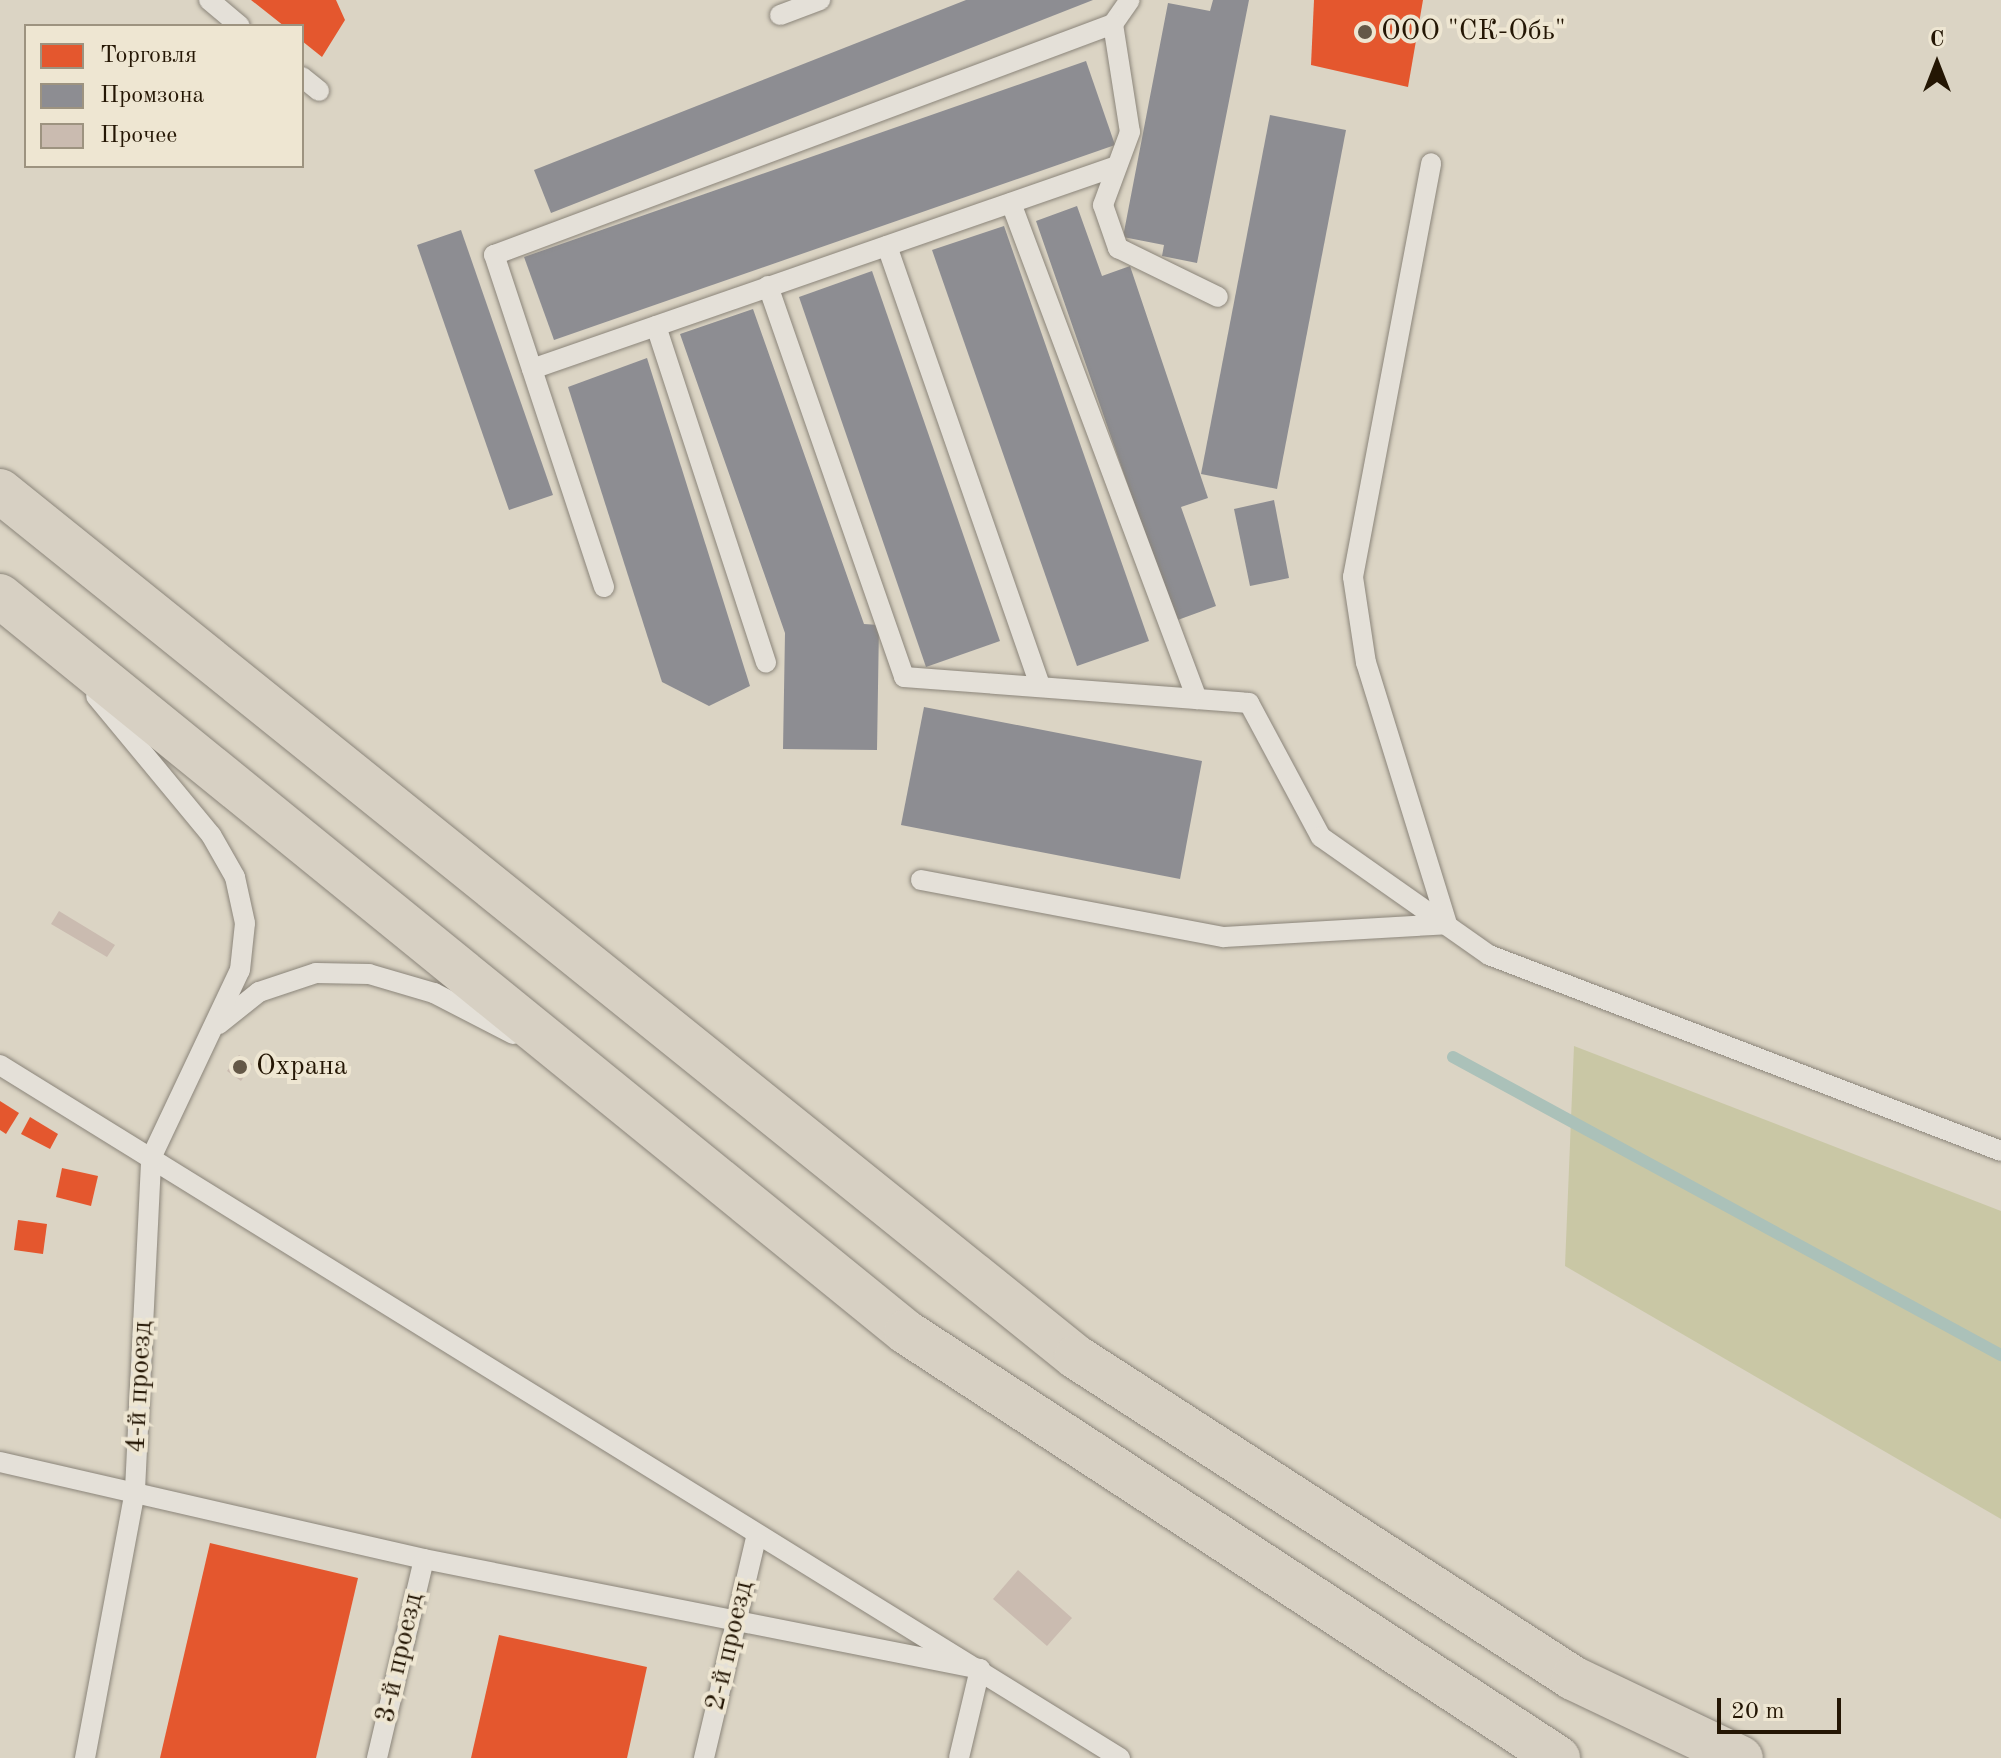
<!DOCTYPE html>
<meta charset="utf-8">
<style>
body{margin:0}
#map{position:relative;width:2001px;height:1758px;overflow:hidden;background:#dbd4c4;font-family:"Old Standard TT",serif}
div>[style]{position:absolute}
.green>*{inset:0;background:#c9c7a5}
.shops>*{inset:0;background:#e4572e}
.industry>*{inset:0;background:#8d8d92}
.stream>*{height:12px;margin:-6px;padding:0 6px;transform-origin:6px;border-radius:6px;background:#abc1b9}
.building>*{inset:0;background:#cabbb0}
.roads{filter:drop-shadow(0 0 2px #8b857a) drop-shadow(0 0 2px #8b857a)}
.lane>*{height:20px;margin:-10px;padding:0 10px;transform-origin:10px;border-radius:10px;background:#e4e0d8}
.primary>*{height:44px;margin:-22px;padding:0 22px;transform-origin:22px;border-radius:22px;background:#d7d0c3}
.dots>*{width:22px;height:22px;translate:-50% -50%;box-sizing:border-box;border:4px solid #eee6d2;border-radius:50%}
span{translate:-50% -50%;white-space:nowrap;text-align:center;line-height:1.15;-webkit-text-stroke:8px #eee6d2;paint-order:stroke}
.poi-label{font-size:28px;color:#241604}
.left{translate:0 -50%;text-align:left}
.street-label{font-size:28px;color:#241604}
.legend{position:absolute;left:24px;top:24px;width:280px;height:144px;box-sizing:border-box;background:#eee6d2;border:2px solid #9d9380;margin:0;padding:10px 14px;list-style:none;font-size:24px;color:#241604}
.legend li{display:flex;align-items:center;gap:16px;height:40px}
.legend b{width:40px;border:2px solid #9d9380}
.north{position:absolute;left:1897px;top:24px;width:80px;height:80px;-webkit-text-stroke:6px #eee6d2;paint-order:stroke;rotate:0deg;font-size:22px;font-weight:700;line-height:32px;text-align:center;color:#241604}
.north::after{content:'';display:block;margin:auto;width:28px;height:36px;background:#241604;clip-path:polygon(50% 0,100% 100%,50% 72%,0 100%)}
.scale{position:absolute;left:1717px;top:1698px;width:124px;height:36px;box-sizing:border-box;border:4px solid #241604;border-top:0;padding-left:10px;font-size:24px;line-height:28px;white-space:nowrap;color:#241604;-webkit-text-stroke:6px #eee6d2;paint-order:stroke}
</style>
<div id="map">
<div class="green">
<i style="clip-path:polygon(1574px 1046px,2001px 1211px,2001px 1519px,1565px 1266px)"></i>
</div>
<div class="shops">
<i style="clip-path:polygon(251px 0,336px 0,345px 20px,322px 57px,302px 41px,302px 26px,284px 26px)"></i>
<i style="clip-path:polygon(1314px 0,1423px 0,1408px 87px,1311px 65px)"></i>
<i style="clip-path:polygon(0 1101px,19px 1113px,6px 1134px,0 1130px)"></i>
<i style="clip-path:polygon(30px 1117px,58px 1134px,50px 1149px,21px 1134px)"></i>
<i style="clip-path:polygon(62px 1168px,98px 1176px,91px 1206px,56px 1197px)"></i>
<i style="clip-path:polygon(18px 1220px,47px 1224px,43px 1254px,14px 1250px)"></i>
<i style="clip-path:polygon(210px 1543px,358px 1578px,316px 1758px,160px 1758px)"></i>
<i style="clip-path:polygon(499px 1635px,647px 1667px,627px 1758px,471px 1758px)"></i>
</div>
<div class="industry">
<i style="clip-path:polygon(966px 0,1093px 0,551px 213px,534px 170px)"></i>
<i style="clip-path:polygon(1213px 0,1249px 0,1197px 263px,1162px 256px,1164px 245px,1123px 237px,1168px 3px,1210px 11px)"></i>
<i style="clip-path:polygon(1086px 61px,1115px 145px,554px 340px,524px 257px)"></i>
<i style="clip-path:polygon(1270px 115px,1346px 130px,1277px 489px,1201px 474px)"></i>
<i style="clip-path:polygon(1077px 206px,1102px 276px,1130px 266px,1208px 498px,1181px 507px,1216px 606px,1175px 621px,1036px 221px)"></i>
<i style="clip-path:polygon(1004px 226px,1149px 641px,1077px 666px,932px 250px)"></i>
<i style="clip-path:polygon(461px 230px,553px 495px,509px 510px,417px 245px)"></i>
<i style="clip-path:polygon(872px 271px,1000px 641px,926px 667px,799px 297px)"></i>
<i style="clip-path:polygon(753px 309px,864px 624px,879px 625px,877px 750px,783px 749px,785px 633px,680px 334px)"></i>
<i style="clip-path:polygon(647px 358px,750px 686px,709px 706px,662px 682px,568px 387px)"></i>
<i style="clip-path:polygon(1274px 500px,1289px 578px,1250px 586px,1234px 509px)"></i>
<i style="clip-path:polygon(924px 707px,1202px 761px,1180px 879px,901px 825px)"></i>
</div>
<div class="stream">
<i style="left:1453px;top:1057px;width:624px;rotate:28.54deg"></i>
</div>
<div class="building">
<i style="clip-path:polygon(59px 911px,115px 945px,107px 957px,51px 924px)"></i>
<i style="clip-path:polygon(239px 1055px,252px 1064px,241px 1081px,227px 1071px)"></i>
<i style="clip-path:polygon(1018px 1570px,1072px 1618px,1047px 1646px,993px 1599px)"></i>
</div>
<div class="roads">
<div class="lane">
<i style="left:209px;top:0;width:40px;rotate:40deg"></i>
<i style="left:780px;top:15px;width:43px;rotate:-20.6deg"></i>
<i style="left:1113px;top:24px;width:29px;rotate:-55deg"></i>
<i style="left:302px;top:77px;width:22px;rotate:39deg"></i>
<i style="left:1011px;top:203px;width:530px;rotate:69.44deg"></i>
<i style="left:887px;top:246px;width:467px;rotate:70.8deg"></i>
<i style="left:768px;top:286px;width:414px;rotate:70.8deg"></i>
<i style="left:904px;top:677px;width:346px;rotate:4.3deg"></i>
<i style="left:1249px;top:703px;width:152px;rotate:61.8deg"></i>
<i style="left:1321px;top:837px;width:205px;rotate:35.1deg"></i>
<i style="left:1489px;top:955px;width:548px;rotate:20.95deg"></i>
<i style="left:656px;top:326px;width:354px;rotate:71.9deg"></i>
<i style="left:532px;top:369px;width:619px;rotate:-19.14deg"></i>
<i style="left:604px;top:587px;width:350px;rotate:-108.3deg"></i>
<i style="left:494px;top:255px;width:661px;rotate:-20.46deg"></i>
<i style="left:1113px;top:24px;width:109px;rotate:81.1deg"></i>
<i style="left:1130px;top:132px;width:78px;rotate:110.3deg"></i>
<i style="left:1103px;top:205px;width:46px;rotate:70.8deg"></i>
<i style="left:1118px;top:248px;width:111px;rotate:26.1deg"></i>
<i style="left:921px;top:880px;width:308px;rotate:10.7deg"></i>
<i style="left:1224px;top:937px;width:223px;rotate:-3.3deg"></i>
<i style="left:1447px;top:924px;width:273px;rotate:-107.2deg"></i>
<i style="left:1366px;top:663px;width:87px;rotate:-98.6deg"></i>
<i style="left:1353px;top:577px;width:421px;rotate:-79.3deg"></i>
<i style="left:219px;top:1024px;width:51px;rotate:-38.7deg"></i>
<i style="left:259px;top:992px;width:60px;rotate:-18.4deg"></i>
<i style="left:316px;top:973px;width:53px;rotate:1.1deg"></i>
<i style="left:369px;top:974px;width:68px;rotate:16.3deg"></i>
<i style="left:434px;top:993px;width:89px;rotate:27.4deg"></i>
<i style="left:0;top:1065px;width:1317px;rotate:31.75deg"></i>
<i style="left:0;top:1462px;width:435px;rotate:12.9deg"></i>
<i style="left:424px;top:1559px;width:567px;rotate:11.19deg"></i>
<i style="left:980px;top:1669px;width:91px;rotate:103.3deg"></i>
<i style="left:85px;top:1758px;width:273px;rotate:-79.4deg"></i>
<i style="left:135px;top:1490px;width:332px;rotate:-87.2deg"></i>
<i style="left:151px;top:1158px;width:208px;rotate:-64.7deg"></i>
<i style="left:240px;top:970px;width:47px;rotate:-83.9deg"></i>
<i style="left:245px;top:923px;width:47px;rotate:-102.3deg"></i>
<i style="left:235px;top:877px;width:48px;rotate:-119.7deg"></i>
<i style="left:211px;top:835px;width:180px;rotate:-129.6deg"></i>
<i style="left:377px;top:1758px;width:204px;rotate:-76.7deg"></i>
<i style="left:704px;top:1758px;width:230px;rotate:-76.7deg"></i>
</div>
<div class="primary">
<i style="left:0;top:491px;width:1381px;rotate:38.83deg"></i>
<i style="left:1076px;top:1357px;width:592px;rotate:32.86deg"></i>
<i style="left:1573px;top:1678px;width:186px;rotate:25.5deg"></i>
<i style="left:0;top:596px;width:1167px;rotate:39.09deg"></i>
<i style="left:906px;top:1332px;width:779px;rotate:33.16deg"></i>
</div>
</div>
<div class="dots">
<i style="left:1365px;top:32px;background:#645847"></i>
<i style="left:240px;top:1067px;background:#645847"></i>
</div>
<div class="poi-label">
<span class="left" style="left:1381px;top:32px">ООО "СК-Обь"</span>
<span class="left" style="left:256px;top:1067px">Охрана</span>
</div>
<div class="street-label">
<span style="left:140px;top:1387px;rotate:-87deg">4-й проезд</span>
<span style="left:730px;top:1646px;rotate:-77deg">2-й проезд</span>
<span style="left:400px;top:1658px;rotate:-77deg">3-й проезд</span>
</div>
<ul class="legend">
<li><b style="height:22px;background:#e4572e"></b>Торговля</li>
<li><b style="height:22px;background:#8d8d92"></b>Промзона</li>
<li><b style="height:22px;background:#cabbb0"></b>Прочее</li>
</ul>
<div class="north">С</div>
<div class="scale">20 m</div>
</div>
